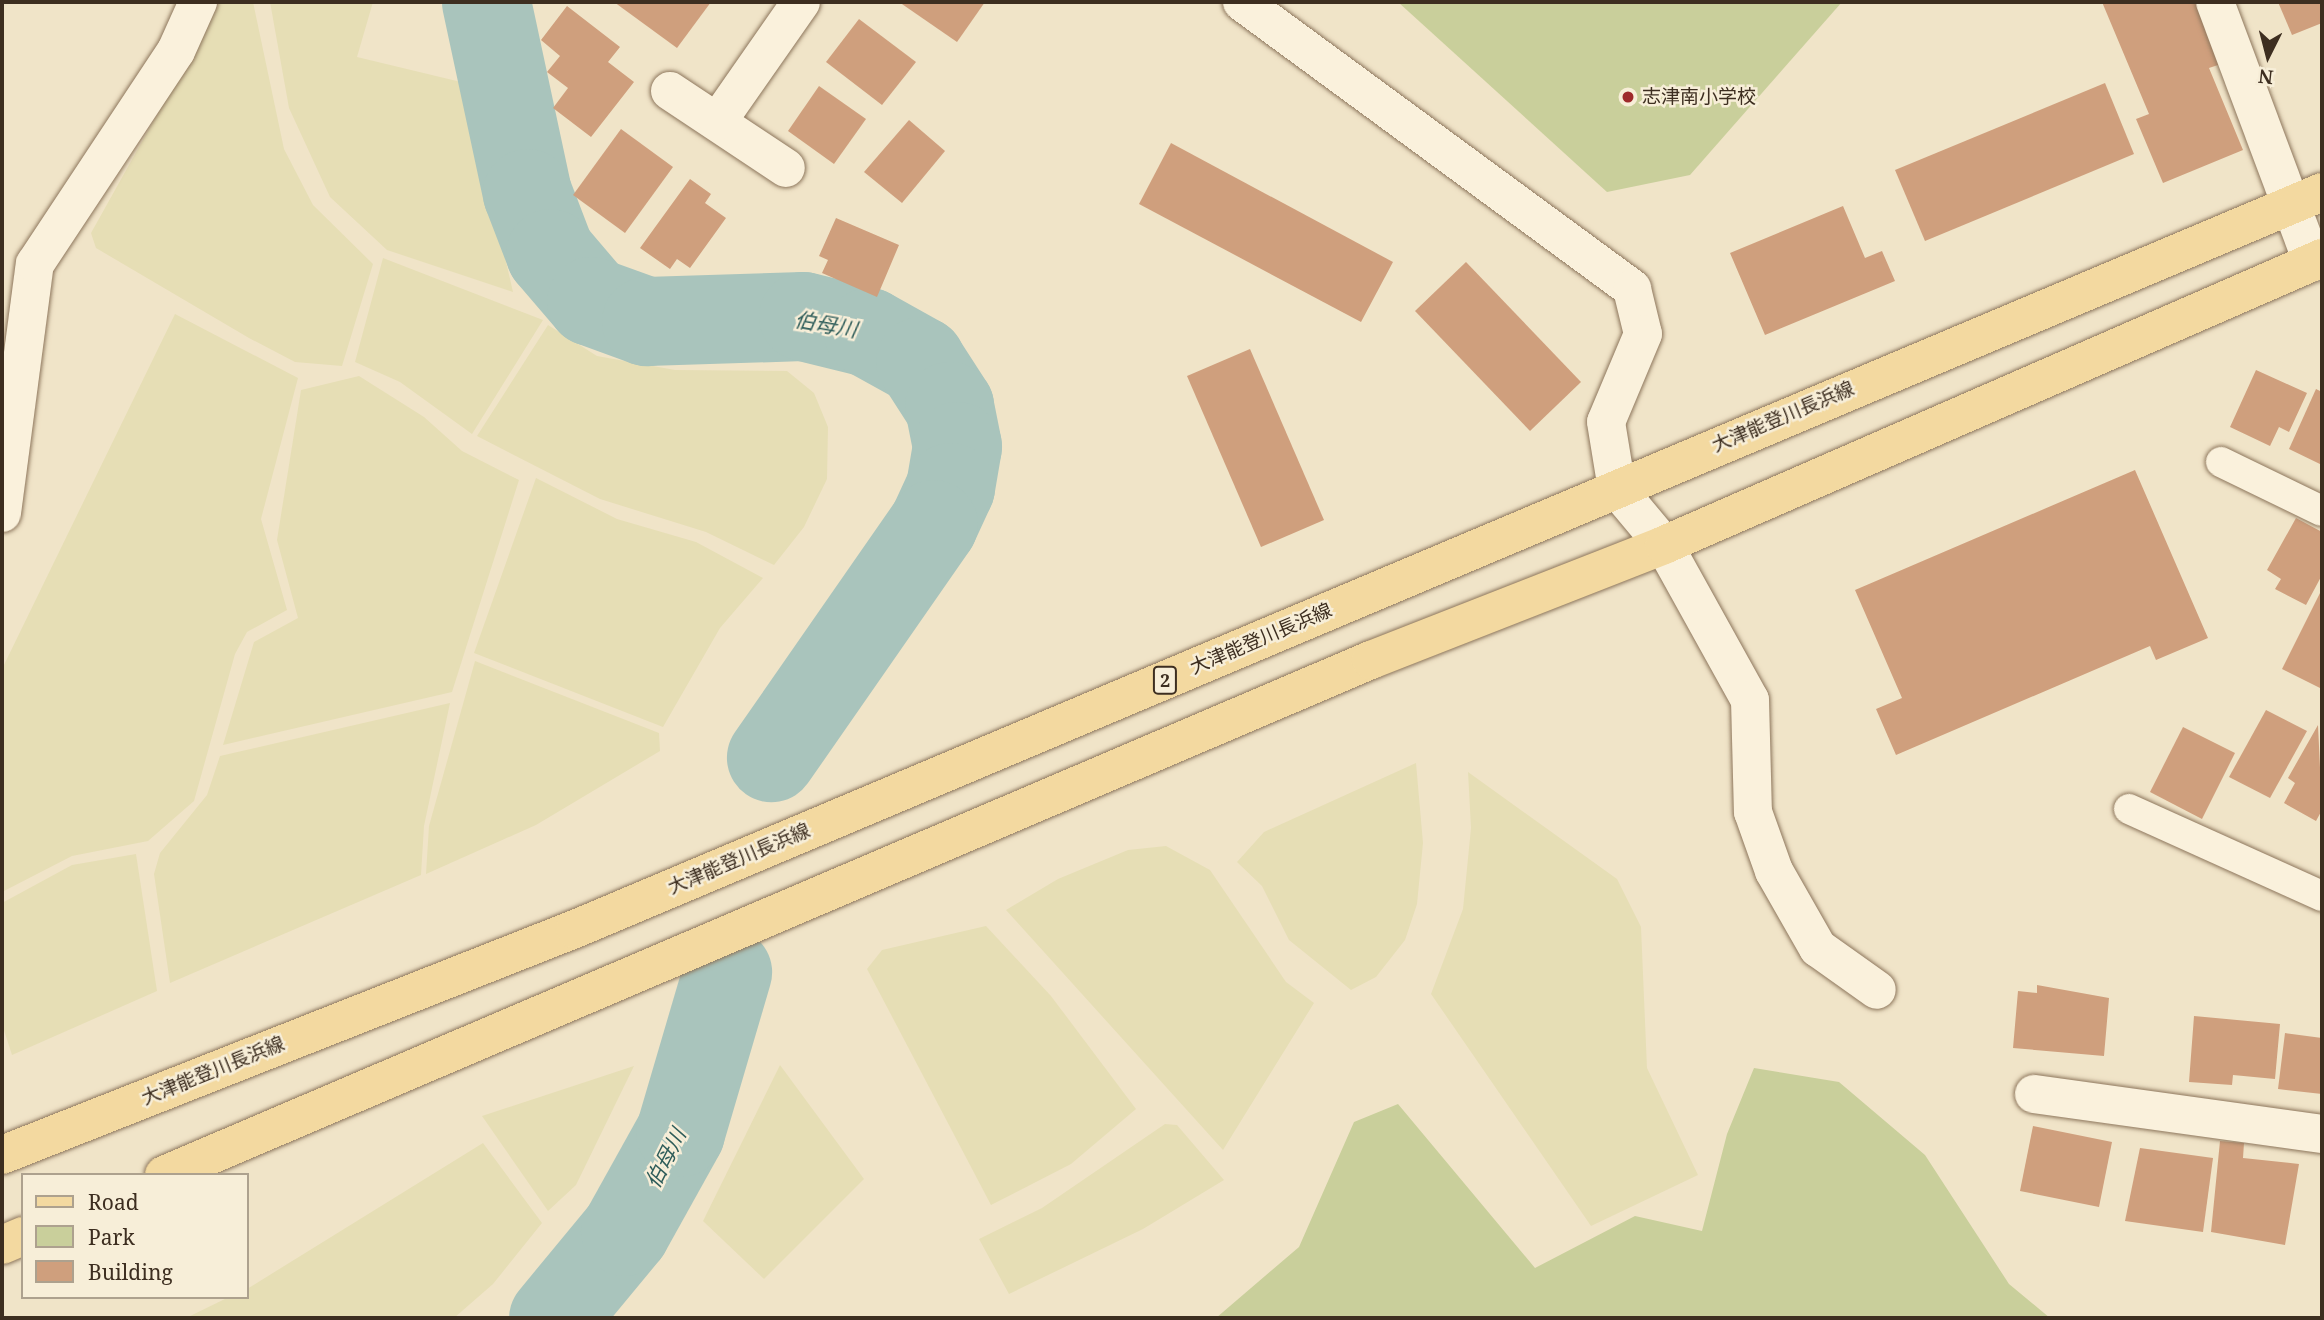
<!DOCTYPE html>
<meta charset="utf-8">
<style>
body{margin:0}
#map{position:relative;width:2324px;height:1320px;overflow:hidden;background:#f0e4c8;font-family:"Noto Serif","Noto Sans JP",serif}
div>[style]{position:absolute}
.farmland>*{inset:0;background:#e6deb5}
.green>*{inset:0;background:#c9cf9b}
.river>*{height:89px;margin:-44.5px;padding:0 44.5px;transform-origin:44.5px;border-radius:44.5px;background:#a9c4bc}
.building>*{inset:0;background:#cf9f7d}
.roads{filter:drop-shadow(0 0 2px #8d765c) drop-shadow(0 0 2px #8d765c)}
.service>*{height:30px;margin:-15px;padding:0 15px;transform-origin:15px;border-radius:15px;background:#faf1dc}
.minor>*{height:38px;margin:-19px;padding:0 19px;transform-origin:19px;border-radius:19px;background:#faf1dc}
.primary>*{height:38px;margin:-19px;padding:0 19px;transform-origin:19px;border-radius:19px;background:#f3d9a0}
.dots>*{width:19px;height:19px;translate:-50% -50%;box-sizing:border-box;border:4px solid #f7eed8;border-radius:50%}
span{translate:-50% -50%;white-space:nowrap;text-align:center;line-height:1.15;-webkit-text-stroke:5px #f7eed8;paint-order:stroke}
.shield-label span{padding:2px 5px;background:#f7eed8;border:2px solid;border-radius:5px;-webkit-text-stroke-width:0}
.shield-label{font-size:18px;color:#3d2e20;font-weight:700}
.poi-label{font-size:19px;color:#3d2e20}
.left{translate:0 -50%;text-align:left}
.street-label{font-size:19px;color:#3d2e20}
.water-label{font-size:21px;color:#2f5d5a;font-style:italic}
.frame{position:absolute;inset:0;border:4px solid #3d2e20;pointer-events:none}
.legend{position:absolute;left:21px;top:1173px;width:228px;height:126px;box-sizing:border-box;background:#f7eed8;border:2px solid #ada18e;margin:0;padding:9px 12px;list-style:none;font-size:21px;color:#3d2e20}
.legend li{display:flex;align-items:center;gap:14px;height:35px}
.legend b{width:35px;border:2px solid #ada18e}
.north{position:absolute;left:2233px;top:21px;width:70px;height:70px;-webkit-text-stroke:5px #f7eed8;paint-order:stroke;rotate:186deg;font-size:19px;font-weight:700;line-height:28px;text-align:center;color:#3d2e20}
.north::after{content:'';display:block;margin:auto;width:24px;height:32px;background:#3d2e20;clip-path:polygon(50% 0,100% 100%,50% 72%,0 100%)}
</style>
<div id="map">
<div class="farmland">
<i style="clip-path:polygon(220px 2px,253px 2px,284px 149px,313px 205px,373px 264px,342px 366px,295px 362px,249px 338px,96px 248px,91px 233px)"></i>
<i style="clip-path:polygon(270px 2px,373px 2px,357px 57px,465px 83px,513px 292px,387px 250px,330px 197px,289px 108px)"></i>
<i style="clip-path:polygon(383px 258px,543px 320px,472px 434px,400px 382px,355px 362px)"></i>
<i style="clip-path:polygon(175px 314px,298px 378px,261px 519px,287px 610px,247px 632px,235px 654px,194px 801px,148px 841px,72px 856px,2px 892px,2px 669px)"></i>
<i style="clip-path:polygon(548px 325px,597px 356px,675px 370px,787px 371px,814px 393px,828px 427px,827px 479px,804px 527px,774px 565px,706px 532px,600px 499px,477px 436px)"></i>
<i style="clip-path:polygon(359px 376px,424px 417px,462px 451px,519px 480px,452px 692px,223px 745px,254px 642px,298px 618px,277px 540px,301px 390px)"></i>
<i style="clip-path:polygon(536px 478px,617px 519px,696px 542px,763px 578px,720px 628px,663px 727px,474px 653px)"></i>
<i style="clip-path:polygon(475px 661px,659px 733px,660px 751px,536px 825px,426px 874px,429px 826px)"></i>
<i style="clip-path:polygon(450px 703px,424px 826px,421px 875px,170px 983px,154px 874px,160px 853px,207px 795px,220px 756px)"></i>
<i style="clip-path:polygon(1416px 763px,1423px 843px,1417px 904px,1405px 940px,1376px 977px,1351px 990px,1289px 940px,1262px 886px,1237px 862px,1264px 832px)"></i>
<i style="clip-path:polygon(1468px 772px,1617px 879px,1641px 927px,1647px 1068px,1698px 1175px,1591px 1226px,1431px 994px,1463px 909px,1471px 828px)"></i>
<i style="clip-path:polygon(1166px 846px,1210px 870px,1286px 982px,1314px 1003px,1223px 1150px,1006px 910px,1058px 879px,1128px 850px)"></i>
<i style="clip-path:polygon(136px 854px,157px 991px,12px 1055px,2px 1024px,2px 903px,72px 865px)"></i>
<i style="clip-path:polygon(986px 926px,1051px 996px,1136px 1109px,1071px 1164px,991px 1205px,867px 969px,882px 950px)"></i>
<i style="clip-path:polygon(780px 1065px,864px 1179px,764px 1279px,703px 1221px)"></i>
<i style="clip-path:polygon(634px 1066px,576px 1185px,548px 1211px,482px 1116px)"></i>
<i style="clip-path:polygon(1165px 1124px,1177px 1125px,1224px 1180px,1143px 1229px,1009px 1294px,979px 1239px,1042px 1208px)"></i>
<i style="clip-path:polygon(483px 1143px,542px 1223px,493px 1284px,454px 1318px,186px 1318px,229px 1297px,247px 1297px,247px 1289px)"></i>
</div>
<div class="green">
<i style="clip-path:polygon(1398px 2px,1842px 2px,1690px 175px,1607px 192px)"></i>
<i style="clip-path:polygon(1754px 1068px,1839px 1082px,1925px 1155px,2009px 1284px,2050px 1318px,1216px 1318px,1299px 1247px,1354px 1122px,1398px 1104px,1535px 1268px,1635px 1216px,1702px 1231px,1727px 1134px)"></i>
</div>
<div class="river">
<i style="left:486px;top:2px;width:195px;rotate:77.9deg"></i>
<i style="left:527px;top:193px;width:64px;rotate:69deg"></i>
<i style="left:550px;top:253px;width:63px;rotate:49.5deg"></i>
<i style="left:591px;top:301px;width:59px;rotate:20deg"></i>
<i style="left:646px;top:321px;width:157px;rotate:-1.8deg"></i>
<i style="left:803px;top:316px;width:67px;rotate:13.8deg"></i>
<i style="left:868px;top:332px;width:60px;rotate:29.1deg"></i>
<i style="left:920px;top:361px;width:54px;rotate:57.2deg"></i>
<i style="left:949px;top:406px;width:41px;rotate:78.7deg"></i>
<i style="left:957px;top:446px;width:42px;rotate:99.7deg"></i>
<i style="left:950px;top:487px;width:41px;rotate:114.7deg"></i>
<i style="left:933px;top:524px;width:284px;rotate:124.8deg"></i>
<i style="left:553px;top:1318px;width:113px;rotate:-50.4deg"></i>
<i style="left:625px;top:1231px;width:113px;rotate:-60.9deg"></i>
<i style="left:680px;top:1132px;width:167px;rotate:-73.6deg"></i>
</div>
<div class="building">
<i style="clip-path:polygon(614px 2px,711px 2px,677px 48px)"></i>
<i style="clip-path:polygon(899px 2px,985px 2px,957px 42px)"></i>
<i style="clip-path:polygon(2102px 2px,2195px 2px,2221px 64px,2209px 68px,2243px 150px,2163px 183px,2136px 119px,2149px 114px)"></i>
<i style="clip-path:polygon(2278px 2px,2322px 2px,2322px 23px,2292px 35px)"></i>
<i style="clip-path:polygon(567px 6px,620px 47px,608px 62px,634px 82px,591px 137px,553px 108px,568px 88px,547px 72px,560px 56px,541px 40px)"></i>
<i style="clip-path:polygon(859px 19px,916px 62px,882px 105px,826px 62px)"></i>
<i style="clip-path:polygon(2105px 83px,2134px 154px,1925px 241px,1895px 170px)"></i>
<i style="clip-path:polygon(819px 86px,866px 119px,834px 164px,788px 131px)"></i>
<i style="clip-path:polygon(909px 120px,945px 151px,902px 203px,864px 172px)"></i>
<i style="clip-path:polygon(621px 129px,673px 167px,625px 233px,573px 195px)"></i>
<i style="clip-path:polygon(1171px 143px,1393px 262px,1361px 322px,1139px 204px)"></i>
<i style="clip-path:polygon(690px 179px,711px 194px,705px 203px,726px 218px,690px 268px,677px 259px,670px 269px,640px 248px)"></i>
<i style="clip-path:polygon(1843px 206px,1865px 258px,1882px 251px,1895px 281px,1765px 335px,1730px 253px)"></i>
<i style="clip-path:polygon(836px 218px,899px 245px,877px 297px,822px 273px,828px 260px,819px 256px)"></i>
<i style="clip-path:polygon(1466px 262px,1581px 382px,1530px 431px,1415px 311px)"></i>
<i style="clip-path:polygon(1250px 349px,1324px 520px,1261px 547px,1187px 376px)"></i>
<i style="clip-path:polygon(2256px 370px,2307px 393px,2289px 432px,2279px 427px,2270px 446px,2230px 427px)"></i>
<i style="clip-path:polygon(2316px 389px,2322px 392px,2322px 465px,2289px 449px)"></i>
<i style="clip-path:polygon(2135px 470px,2208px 638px,2156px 660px,2150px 646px,1896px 755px,1876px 709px,1902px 698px,1855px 590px)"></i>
<i style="clip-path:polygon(2296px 518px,2322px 532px,2322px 575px,2306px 605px,2275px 589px,2281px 579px,2267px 570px)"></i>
<i style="clip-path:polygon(2322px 589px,2322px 689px,2282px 669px)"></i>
<i style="clip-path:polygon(2266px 710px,2307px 731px,2270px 798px,2229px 777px)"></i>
<i style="clip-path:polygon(2318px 725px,2322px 810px,2316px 821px,2284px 803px,2295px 783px,2288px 778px)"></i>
<i style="clip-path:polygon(2183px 727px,2235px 753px,2202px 819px,2150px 792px)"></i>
<i style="clip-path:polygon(2037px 985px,2109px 998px,2104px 1056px,2013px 1048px,2018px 991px,2037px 993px)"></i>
<i style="clip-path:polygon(2194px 1016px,2280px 1024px,2275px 1079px,2233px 1075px,2232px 1085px,2189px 1082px)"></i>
<i style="clip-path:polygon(2285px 1033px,2322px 1038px,2322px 1094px,2278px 1089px)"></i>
<i style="clip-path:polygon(2033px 1126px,2112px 1142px,2099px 1207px,2020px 1191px)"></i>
<i style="clip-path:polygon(2220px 1141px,2244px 1143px,2243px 1158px,2299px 1164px,2285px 1245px,2211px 1232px)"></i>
<i style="clip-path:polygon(2140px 1148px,2213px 1158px,2203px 1232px,2125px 1221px)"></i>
</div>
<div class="roads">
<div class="service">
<i style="left:2221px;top:462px;width:112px;rotate:25.9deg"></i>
<i style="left:2129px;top:809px;width:212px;rotate:24.3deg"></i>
</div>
<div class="minor">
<i style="left:1242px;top:2px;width:484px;rotate:36.3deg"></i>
<i style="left:1632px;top:289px;width:46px;rotate:76.3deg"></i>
<i style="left:1643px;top:334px;width:95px;rotate:112.8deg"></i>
<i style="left:1606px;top:422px;width:68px;rotate:80.7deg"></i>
<i style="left:1617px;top:489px;width:73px;rotate:50deg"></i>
<i style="left:1664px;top:545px;width:177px;rotate:61deg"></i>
<i style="left:1750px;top:700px;width:112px;rotate:88.5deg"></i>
<i style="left:1753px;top:812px;width:63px;rotate:70.4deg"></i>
<i style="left:1774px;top:871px;width:89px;rotate:60.3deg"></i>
<i style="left:1818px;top:948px;width:72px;rotate:35.4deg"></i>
<i style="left:2215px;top:2px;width:278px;rotate:69.5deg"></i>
<i style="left:670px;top:91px;width:139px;rotate:33.6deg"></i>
<i style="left:718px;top:121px;width:145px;rotate:-55.1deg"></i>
<i style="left:2px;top:513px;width:251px;rotate:-82.5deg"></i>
<i style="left:35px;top:264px;width:255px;rotate:-56.5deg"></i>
<i style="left:176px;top:51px;width:54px;rotate:-65.8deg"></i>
<i style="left:2034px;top:1094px;width:291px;rotate:7.9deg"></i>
</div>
<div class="primary">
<i style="left:2px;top:1155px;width:616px;rotate:-21.53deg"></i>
<i style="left:575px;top:929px;width:1896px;rotate:-22.87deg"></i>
<i style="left:164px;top:1175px;width:1312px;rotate:-23.11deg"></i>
<i style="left:1371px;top:660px;width:315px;rotate:-21.4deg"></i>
<i style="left:1664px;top:545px;width:718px;rotate:-23.57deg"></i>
<i style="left:2px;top:1245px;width:23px;rotate:-23deg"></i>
</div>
</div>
<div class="dots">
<i style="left:1628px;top:97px;background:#9e2a2b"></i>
</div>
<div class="shield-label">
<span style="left:1165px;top:680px">2</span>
</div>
<div class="poi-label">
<span class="left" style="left:1642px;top:97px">志津南小学校</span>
</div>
<div class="street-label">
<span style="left:1783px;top:417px;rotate:-23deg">大津能登川長浜線</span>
<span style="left:1261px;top:639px;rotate:-23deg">大津能登川長浜線</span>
<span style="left:739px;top:859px;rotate:-23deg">大津能登川長浜線</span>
<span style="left:213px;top:1071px;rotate:-22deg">大津能登川長浜線</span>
</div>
<div class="water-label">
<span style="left:826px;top:324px;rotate:10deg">伯母川</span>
<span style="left:665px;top:1158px;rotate:-63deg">伯母川</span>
</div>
<div class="frame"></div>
<ul class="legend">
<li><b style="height:9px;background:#f3d9a0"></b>Road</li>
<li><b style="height:19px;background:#c9cf9b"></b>Park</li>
<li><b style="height:19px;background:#cf9f7d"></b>Building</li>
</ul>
<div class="north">N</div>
</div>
